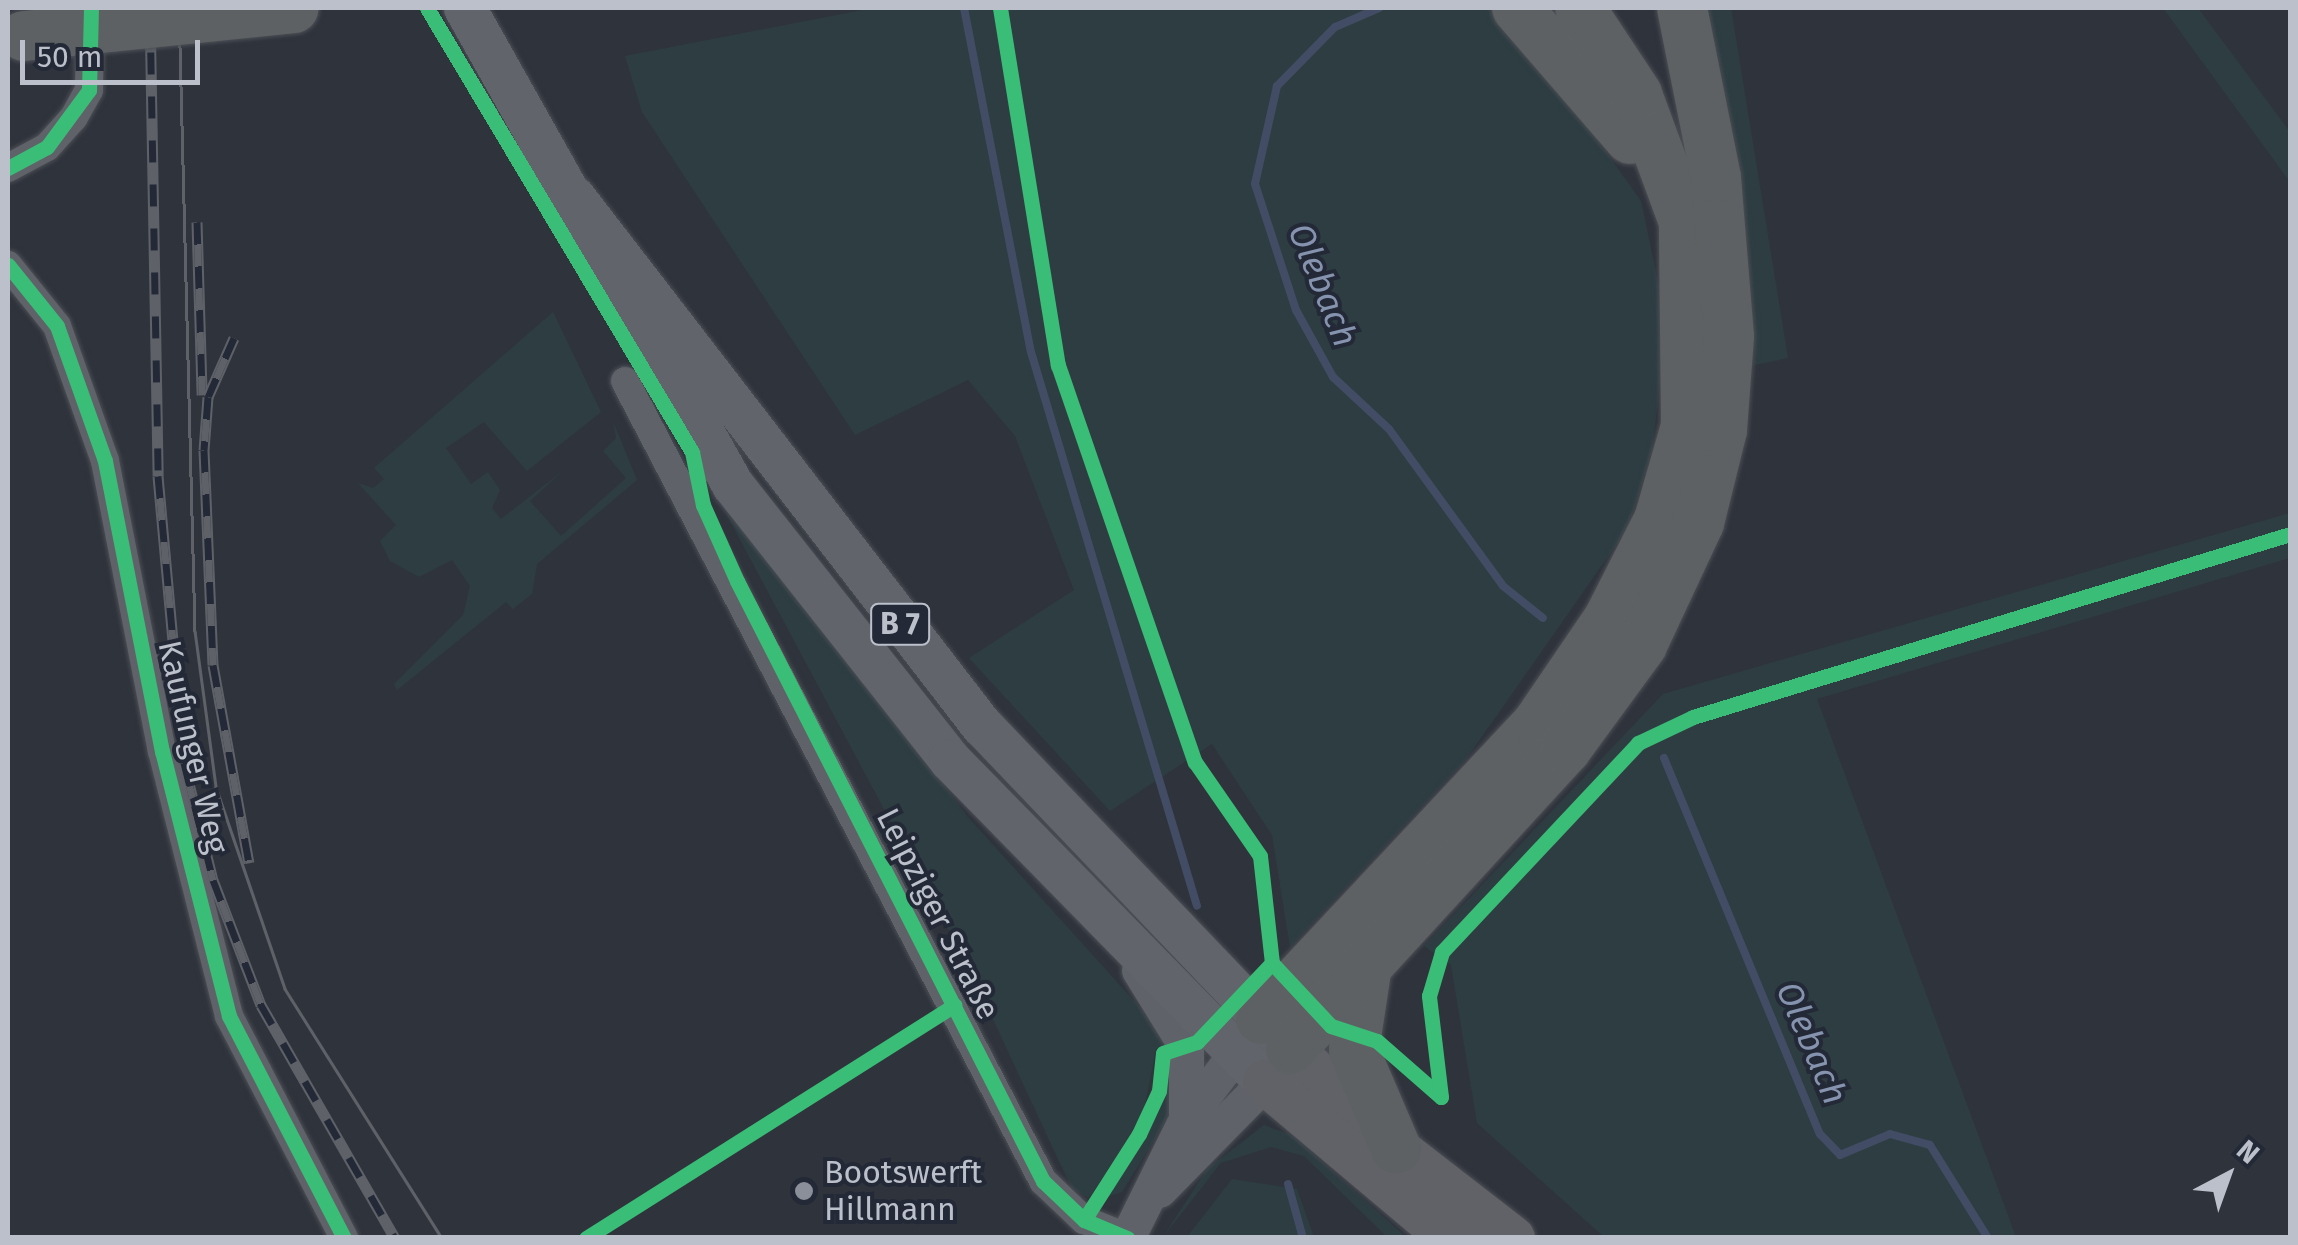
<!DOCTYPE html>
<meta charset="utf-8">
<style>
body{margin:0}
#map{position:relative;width:2298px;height:1245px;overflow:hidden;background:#2f333c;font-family:"Fira Sans",sans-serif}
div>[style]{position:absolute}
.green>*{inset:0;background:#2d3d42}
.stream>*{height:8px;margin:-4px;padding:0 4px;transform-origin:4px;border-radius:4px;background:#424d65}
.roads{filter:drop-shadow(0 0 2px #4b4e54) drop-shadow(0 0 2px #4b4e54)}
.minor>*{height:28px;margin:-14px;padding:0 14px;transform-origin:14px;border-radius:14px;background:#60626a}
.tertiary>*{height:35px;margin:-17.5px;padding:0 17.5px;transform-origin:17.5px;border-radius:17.5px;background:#60626a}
.primary>*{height:42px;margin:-21px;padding:0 21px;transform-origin:21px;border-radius:21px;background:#61646b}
.trunk>*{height:45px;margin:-22.5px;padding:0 22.5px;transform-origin:22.5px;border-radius:22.5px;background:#606267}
.motorway>*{height:50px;margin:-25px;padding:0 25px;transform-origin:25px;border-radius:25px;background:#5e6163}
.tram>*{height:2.5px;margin:-1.25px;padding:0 1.25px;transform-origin:1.25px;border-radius:1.25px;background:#5e6168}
.rail>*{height:11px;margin-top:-5.5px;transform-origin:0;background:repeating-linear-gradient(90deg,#232936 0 22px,#5e6168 0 44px);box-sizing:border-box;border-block:2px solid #5e6168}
.bridges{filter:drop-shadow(0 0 2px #4c5057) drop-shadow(0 0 2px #4c5057)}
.motorway-bridge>*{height:50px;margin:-25px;padding:0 25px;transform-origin:25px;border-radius:25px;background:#5e6163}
.cycleway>*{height:15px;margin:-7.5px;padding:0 7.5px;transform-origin:7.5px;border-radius:7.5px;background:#3abd76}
.dots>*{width:28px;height:28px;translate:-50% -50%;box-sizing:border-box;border:5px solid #232936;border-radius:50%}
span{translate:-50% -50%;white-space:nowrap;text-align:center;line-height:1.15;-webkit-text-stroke:8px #232936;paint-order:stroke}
.shield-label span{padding:2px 8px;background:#232936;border:2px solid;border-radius:8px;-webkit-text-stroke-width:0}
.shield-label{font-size:30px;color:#bbc0cb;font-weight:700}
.street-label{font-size:32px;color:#bbc0cb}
.poi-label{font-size:32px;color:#bbc0cb}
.left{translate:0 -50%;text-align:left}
.water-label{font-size:35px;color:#8693ae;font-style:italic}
.frame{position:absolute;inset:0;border:10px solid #bbc0cb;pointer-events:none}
.north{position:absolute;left:2178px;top:1125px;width:100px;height:100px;-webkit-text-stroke:8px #232936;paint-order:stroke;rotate:41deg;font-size:28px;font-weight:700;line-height:40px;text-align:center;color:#bbc0cb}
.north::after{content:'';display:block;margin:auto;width:35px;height:45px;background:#bbc0cb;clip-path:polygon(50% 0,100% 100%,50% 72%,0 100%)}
.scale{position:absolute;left:20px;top:40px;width:180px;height:45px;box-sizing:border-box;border:5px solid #bbc0cb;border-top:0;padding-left:12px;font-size:30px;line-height:35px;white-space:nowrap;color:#bbc0cb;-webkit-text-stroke:8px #232936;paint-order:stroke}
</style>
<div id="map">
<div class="green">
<i style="clip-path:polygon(873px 8px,1486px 8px,1517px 27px,1641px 201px,1667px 324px,1652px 451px,1628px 528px,1467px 758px,1290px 947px,1272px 835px,1212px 744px,1110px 811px,969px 658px,1074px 590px,1015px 436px,968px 380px,855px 435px,642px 112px,625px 56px)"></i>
<i style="clip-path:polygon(1706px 8px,1731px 8px,1788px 358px,1745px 367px)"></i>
<i style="clip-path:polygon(2163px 8px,2198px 8px,2290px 132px,2290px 182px)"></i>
<i style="clip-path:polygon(553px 312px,601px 412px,527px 471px,484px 422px,446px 448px,471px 484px,488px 472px,500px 490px,492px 508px,501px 519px,564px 470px,530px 501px,561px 536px,626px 478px,603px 451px,616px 438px,613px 421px,637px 480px,537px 564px,532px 594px,513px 609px,506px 602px,397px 690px,394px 684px,463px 615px,470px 586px,452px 560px,419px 577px,390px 561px,380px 541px,396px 525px,358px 483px,373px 488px,384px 479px,374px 468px)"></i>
<i style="clip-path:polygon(698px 461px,968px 817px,1173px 1044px,1156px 1049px,1142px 1120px,1089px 1198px,1072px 1189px,971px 972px)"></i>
<i style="clip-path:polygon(2290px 513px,2290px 558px,1817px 699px,2016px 1237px,1604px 1237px,1477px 1123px,1451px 965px,1424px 946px,1663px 694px)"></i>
<i style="clip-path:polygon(1173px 1057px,1169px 1116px,1122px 1192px,1100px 1199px,1158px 1108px)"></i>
<i style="clip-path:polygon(1264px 1125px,1292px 1135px,1406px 1237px,1387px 1237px,1304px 1156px,1271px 1147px,1221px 1163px,1163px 1237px,1207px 1169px)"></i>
<i style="clip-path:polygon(1232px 1179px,1297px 1189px,1314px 1237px,1187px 1237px)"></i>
</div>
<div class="stream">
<i style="left:964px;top:8px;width:350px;rotate:79deg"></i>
<i style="left:1031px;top:352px;width:578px;rotate:73.32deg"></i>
<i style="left:1379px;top:8px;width:48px;rotate:156.6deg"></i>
<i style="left:1335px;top:27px;width:83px;rotate:134.5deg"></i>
<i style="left:1277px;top:86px;width:100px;rotate:102.7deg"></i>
<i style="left:1255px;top:184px;width:133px;rotate:72deg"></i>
<i style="left:1296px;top:310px;width:77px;rotate:61.1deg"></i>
<i style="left:1333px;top:377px;width:76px;rotate:42.9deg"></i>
<i style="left:1389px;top:429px;width:194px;rotate:54deg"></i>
<i style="left:1503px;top:586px;width:51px;rotate:38.7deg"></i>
<i style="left:1664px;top:758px;width:407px;rotate:67.5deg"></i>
<i style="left:1820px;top:1134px;width:29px;rotate:46deg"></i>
<i style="left:1840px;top:1155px;width:54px;rotate:-22.8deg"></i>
<i style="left:1890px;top:1134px;width:41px;rotate:15.4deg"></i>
<i style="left:1930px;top:1145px;width:110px;rotate:58.1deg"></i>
<i style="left:1288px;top:1184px;width:56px;rotate:74.5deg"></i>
</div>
<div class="roads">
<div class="minor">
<i style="left:8px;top:168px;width:44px;rotate:-28.3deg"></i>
<i style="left:47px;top:147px;width:40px;rotate:-48deg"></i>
<i style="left:74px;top:117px;width:31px;rotate:-61deg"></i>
<i style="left:89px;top:90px;width:72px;rotate:-89.2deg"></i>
<i style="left:8px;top:265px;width:78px;rotate:51.2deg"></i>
<i style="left:57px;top:326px;width:143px;rotate:70.4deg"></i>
<i style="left:105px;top:461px;width:296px;rotate:78.9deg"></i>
<i style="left:162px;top:751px;width:273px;rotate:75.8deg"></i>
<i style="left:229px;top:1016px;width:250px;rotate:62.6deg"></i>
<i style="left:625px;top:381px;width:903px;rotate:62.41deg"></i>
<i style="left:1043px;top:1181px;width:57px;rotate:43.6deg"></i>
<i style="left:1084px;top:1220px;width:46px;rotate:21.6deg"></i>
</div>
<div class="tertiary">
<i style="left:1139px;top:970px;width:89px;rotate:58.3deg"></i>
<i style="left:1186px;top:1046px;width:72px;rotate:90deg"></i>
<i style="left:1159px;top:1190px;width:151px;rotate:-45.5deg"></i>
<i style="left:1127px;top:1238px;width:133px;rotate:-63.6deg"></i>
<i style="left:1186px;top:1119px;width:83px;rotate:-52.9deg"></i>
</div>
<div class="primary">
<i style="left:465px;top:8px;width:547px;rotate:60.67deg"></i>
<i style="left:733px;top:485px;width:350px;rotate:51.7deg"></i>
<i style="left:950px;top:760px;width:450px;rotate:45.6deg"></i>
<i style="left:1265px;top:1082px;width:42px;rotate:-51.8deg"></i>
<i style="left:1291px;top:1049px;width:447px;rotate:-133.7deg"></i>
<i style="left:982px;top:726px;width:667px;rotate:-127.63deg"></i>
</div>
<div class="trunk">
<i style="left:1291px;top:1049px;width:144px;rotate:43.3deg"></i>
<i style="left:1396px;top:1148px;width:147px;rotate:37.8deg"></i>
<i style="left:1265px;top:1082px;width:242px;rotate:40.1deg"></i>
</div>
<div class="motorway">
<i style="left:1517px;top:8px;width:173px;rotate:49.2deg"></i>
<i style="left:1366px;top:972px;width:79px;rotate:98.7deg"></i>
<i style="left:1354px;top:1050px;width:107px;rotate:66.8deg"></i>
<i style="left:1261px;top:1019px;width:404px;rotate:-46.9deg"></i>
<i style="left:1537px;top:724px;width:126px;rotate:-55.7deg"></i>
<i style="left:1608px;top:620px;width:112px;rotate:-63deg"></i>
<i style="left:1659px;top:520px;width:98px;rotate:-74deg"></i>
<i style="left:1686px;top:426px;width:204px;rotate:-90.6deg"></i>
<i style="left:1684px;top:222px;width:136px;rotate:-110.2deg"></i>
<i style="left:1637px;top:94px;width:103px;rotate:-123.5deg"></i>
<i style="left:1291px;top:1049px;width:407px;rotate:-47.5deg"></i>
<i style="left:1566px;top:749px;width:129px;rotate:-53.8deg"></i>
<i style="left:1642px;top:645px;width:135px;rotate:-65deg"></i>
<i style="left:1699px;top:523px;width:96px;rotate:-76.1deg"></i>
<i style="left:1722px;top:430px;width:94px;rotate:-85.7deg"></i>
<i style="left:1729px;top:336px;width:159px;rotate:-94.7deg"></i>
<i style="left:1716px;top:178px;width:173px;rotate:-101.3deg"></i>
</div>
</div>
<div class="tram">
<i style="left:179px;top:8px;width:623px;rotate:88.53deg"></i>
<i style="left:195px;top:631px;width:157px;rotate:82.3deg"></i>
<i style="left:216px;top:787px;width:213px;rotate:71.1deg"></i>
<i style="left:285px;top:989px;width:294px;rotate:57.8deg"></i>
</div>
<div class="rail">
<i style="left:150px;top:8px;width:468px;rotate:89deg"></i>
<i style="left:158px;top:476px;width:288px;rotate:84.8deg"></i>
<i style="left:184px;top:763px;width:121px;rotate:76.1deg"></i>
<i style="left:213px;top:880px;width:134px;rotate:69deg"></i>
<i style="left:261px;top:1005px;width:269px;rotate:60.1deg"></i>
<i style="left:197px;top:222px;width:173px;rotate:88.3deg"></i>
<i style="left:234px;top:338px;width:64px;rotate:113.8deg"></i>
<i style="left:208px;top:397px;width:53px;rotate:94.3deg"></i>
<i style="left:204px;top:450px;width:215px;rotate:87.6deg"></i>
<i style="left:213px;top:665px;width:201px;rotate:79.7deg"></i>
</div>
<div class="bridges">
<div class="motorway-bridge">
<i style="left:24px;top:36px;width:271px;rotate:-5.9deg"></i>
</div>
</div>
<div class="cycleway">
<i style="left:427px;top:8px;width:517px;rotate:59.17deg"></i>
<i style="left:692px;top:452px;width:54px;rotate:78.3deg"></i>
<i style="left:703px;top:505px;width:83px;rotate:65.9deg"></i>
<i style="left:737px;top:581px;width:674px;rotate:62.98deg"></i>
<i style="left:1043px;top:1181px;width:57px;rotate:43.6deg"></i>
<i style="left:1084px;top:1220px;width:47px;rotate:22.7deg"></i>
<i style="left:1000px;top:8px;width:362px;rotate:80.8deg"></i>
<i style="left:1058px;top:365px;width:420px;rotate:71deg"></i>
<i style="left:1195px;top:762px;width:114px;rotate:55.3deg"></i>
<i style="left:1260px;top:856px;width:108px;rotate:83.6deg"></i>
<i style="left:1272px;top:963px;width:86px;rotate:46.9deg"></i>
<i style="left:1331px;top:1026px;width:48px;rotate:18.1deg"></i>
<i style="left:1377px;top:1041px;width:85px;rotate:41.2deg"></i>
<i style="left:8px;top:168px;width:44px;rotate:-28.3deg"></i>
<i style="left:47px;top:147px;width:71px;rotate:-53.6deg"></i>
<i style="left:89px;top:90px;width:82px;rotate:-88.6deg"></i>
<i style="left:8px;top:265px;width:78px;rotate:51.2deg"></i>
<i style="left:57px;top:326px;width:143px;rotate:70.4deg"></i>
<i style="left:105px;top:461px;width:296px;rotate:78.9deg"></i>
<i style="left:162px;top:751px;width:273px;rotate:75.8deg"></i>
<i style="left:229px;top:1016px;width:250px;rotate:62.6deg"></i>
<i style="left:1441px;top:1097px;width:102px;rotate:-96.8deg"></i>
<i style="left:1429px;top:996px;width:46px;rotate:-73.5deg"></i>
<i style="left:1442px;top:952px;width:287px;rotate:-46.8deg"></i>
<i style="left:1638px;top:743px;width:61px;rotate:-25.3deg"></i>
<i style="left:1693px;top:717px;width:624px;rotate:-17.04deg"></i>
<i style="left:1084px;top:1220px;width:102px;rotate:-57.4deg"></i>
<i style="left:1139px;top:1134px;width:47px;rotate:-65.1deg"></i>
<i style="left:1159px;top:1091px;width:38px;rotate:-84deg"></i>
<i style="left:1163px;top:1053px;width:36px;rotate:-18deg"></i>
<i style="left:1197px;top:1042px;width:109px;rotate:-46.5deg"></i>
<i style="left:586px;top:1238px;width:436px;rotate:-32.3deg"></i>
</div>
<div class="dots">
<i style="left:804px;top:1191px;background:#8a8f99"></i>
</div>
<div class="shield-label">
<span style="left:900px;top:624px">B 7</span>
</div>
<div class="street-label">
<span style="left:193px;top:747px;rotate:77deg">Kaufunger Weg</span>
<span style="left:938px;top:914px;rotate:63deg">Leipziger Straße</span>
</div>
<div class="poi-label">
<span class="left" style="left:824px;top:1191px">Bootswerft<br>Hillmann</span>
</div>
<div class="water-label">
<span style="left:1323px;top:285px;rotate:68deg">Olebach</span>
<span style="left:1812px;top:1043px;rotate:67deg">Olebach</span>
</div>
<div class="frame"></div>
<div class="north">N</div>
<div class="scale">50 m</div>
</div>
